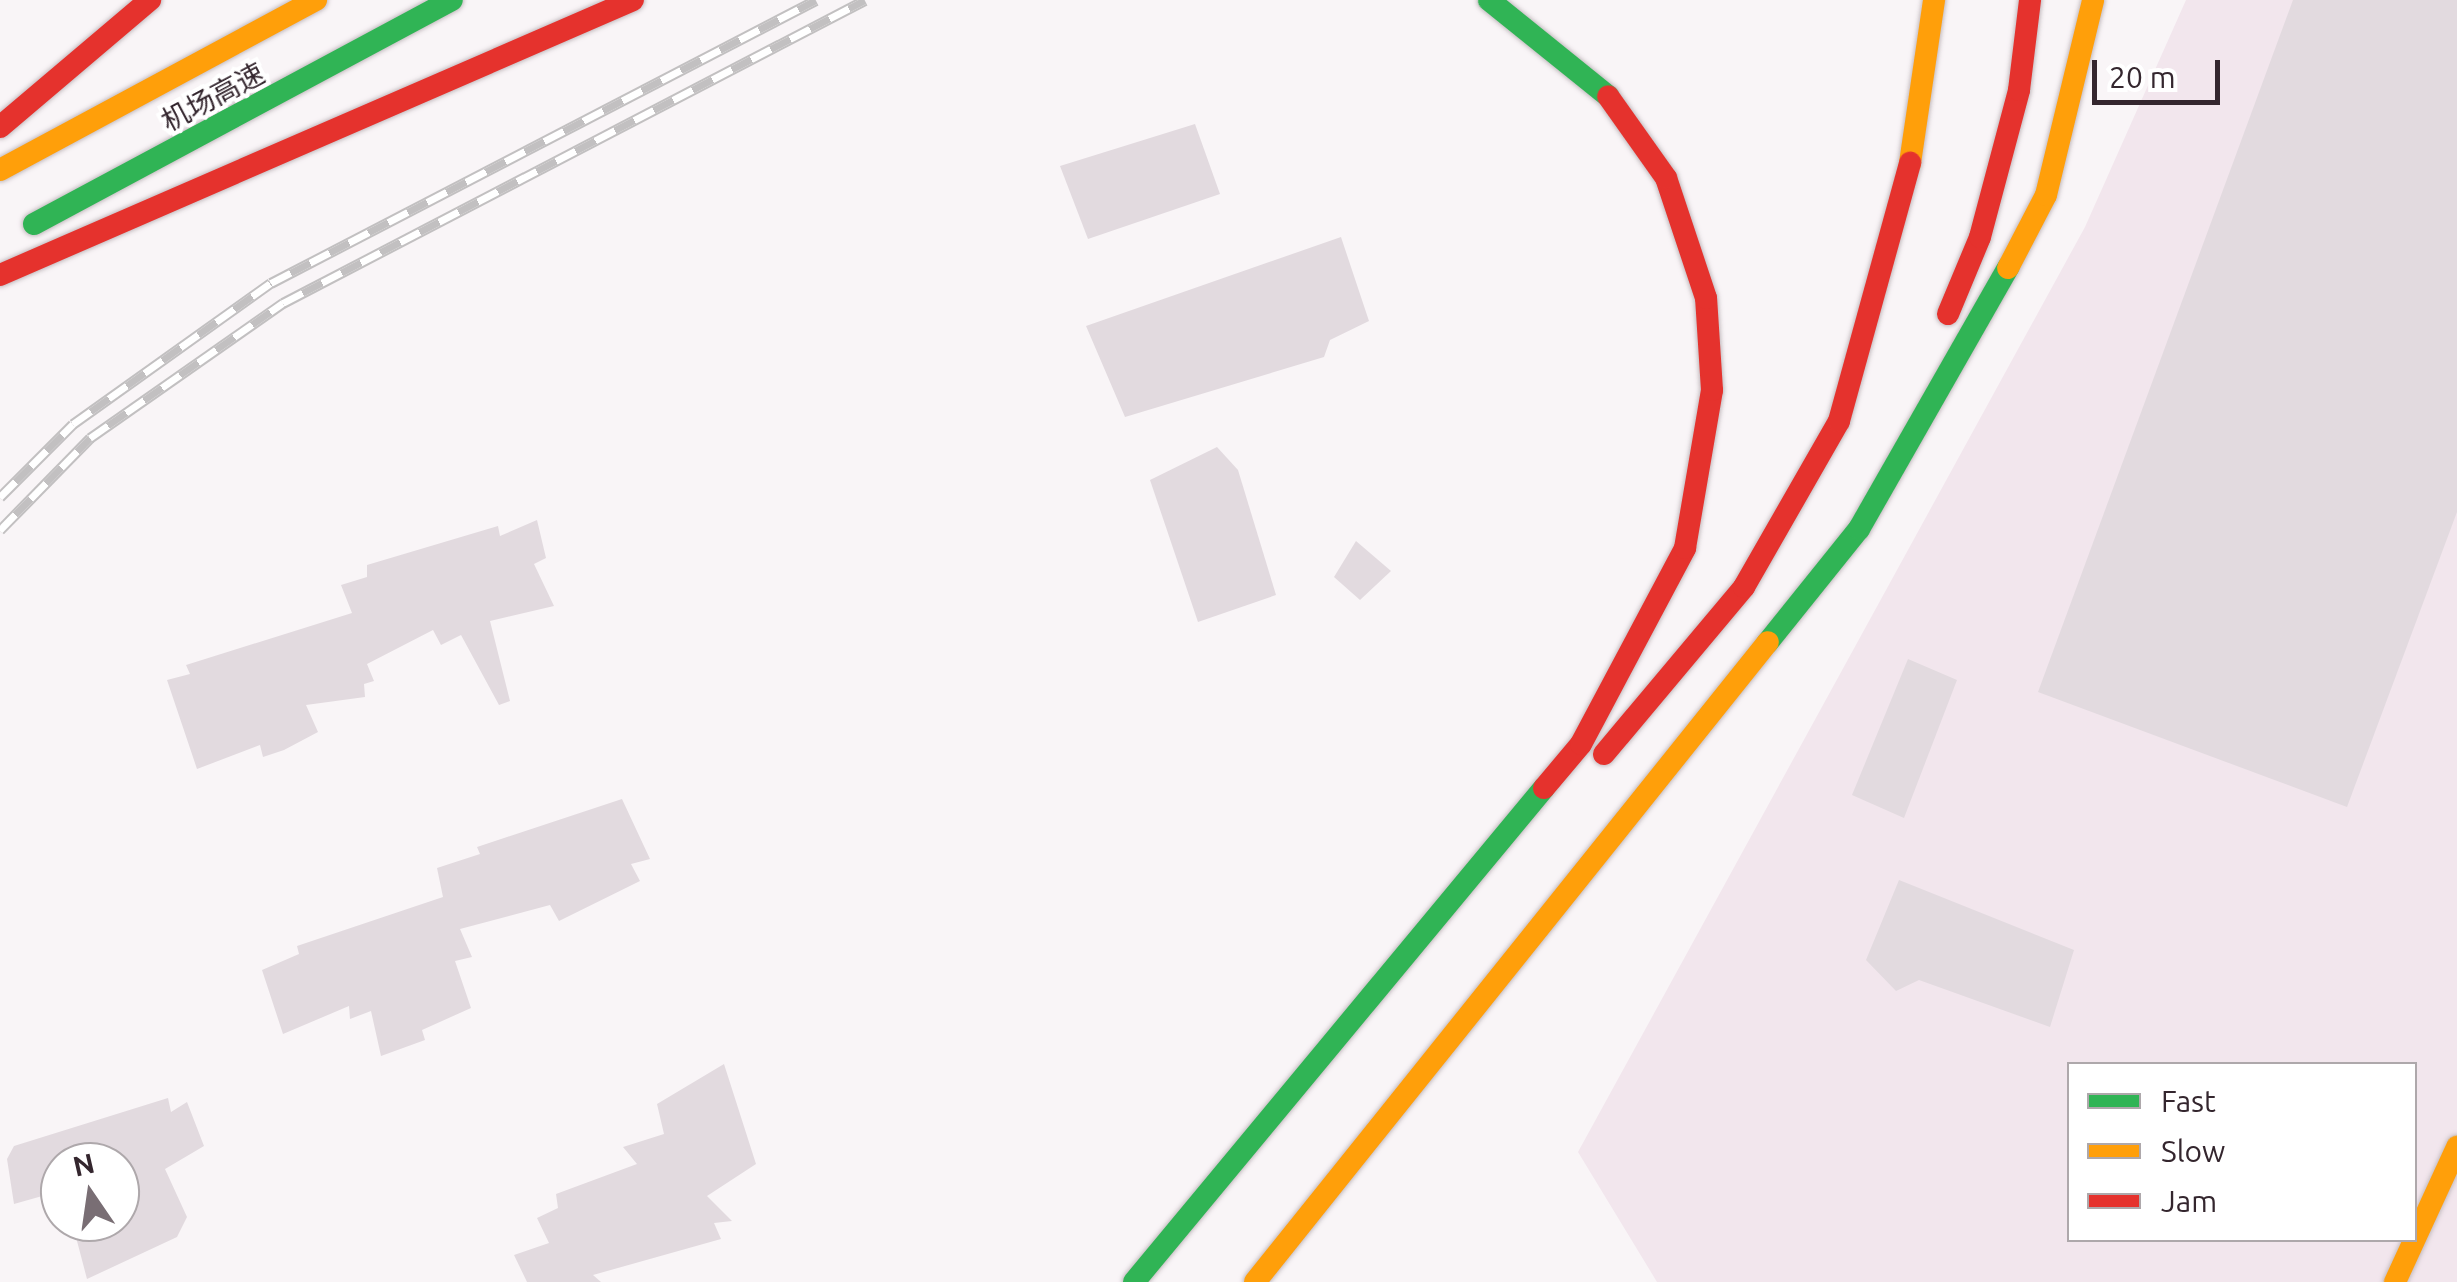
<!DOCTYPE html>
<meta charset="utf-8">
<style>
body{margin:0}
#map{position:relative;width:2457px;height:1282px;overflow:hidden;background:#f9f5f7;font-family:Ubuntu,"Noto Sans SC",sans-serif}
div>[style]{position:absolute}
.built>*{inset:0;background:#f2e6ed}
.building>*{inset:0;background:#e2dadf}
.roads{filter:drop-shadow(0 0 2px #c5bdc1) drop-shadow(0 0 2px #c5bdc1)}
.fast>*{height:22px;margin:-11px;padding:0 11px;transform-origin:11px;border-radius:11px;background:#30b455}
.slow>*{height:22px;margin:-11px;padding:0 11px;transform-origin:11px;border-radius:11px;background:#ff9f0a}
.jam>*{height:22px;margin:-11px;padding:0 11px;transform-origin:11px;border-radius:11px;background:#e5322d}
.rail>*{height:11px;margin-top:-5.5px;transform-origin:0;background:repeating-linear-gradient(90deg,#fff 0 22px,#c2c0c1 0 44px);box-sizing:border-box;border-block:2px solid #c2c0c1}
span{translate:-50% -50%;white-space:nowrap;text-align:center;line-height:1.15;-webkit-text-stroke:8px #fff;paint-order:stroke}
.street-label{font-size:28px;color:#34262e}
.legend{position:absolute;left:2067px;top:1062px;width:350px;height:180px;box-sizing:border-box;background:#fff;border:2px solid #aea8ab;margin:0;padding:12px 18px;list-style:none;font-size:30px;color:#34262e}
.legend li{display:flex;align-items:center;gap:20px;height:50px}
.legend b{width:50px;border:2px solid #aea8ab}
.north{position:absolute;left:40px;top:1142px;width:100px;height:100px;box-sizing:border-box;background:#fff;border:2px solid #aea8ab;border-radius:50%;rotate:347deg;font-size:28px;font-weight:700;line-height:40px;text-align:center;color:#34262e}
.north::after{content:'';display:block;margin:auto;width:35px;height:45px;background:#796e74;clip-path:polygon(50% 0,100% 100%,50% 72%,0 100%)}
.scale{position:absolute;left:2092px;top:60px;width:128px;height:45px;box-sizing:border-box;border:5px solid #34262e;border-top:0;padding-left:12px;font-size:30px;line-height:35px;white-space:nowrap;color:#34262e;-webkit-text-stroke:8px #fff;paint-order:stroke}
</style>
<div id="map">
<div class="built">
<i style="clip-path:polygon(evenodd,2186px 0,2457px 0,2457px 1282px,1657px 1282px,1578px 1152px,2085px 227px,2186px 0,2070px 1064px,2414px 1064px,2414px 1240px,2070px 1240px,2070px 1064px)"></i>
</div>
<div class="building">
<i style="clip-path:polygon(2293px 0,2457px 0,2457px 512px,2347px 807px,2038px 692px)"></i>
<i style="clip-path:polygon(1195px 124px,1220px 194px,1088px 239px,1060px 166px)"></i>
<i style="clip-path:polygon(1341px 237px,1369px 321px,1330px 340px,1324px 357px,1125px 417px,1086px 326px)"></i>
<i style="clip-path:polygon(1217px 447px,1238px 470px,1276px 595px,1198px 622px,1150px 480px)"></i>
<i style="clip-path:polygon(537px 520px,546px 558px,534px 564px,554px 606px,490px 621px,510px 701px,499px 705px,461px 635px,441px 645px,433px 630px,367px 664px,374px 681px,364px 684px,365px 697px,306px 705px,318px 732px,284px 750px,263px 757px,260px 745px,197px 769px,167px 680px,190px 674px,186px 665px,352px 613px,341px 585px,367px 577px,367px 565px,498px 526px,500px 536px)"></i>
<i style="clip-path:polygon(1356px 541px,1391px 571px,1360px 600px,1334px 577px)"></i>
<i style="clip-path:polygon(1908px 659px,1957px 680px,1904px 818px,1852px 795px)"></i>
<i style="clip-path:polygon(622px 799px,650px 859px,631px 864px,640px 881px,559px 921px,550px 905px,460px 929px,472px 957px,455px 961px,471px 1008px,422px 1030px,425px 1040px,381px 1056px,371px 1011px,350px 1019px,349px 1006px,283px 1034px,262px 970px,299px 954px,297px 946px,443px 897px,437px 868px,480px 854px,477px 847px)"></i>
<i style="clip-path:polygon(1899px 880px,2074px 950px,2050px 1027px,1919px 980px,1896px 991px,1866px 960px)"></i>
<i style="clip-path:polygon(724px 1064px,756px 1164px,707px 1196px,732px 1221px,714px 1223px,721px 1239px,593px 1275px,601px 1282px,527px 1282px,514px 1255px,549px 1243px,537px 1218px,558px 1208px,556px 1194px,637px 1164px,623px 1147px,664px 1134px,657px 1104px)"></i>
<i style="clip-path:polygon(168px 1098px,171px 1112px,187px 1102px,204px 1146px,165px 1169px,187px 1217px,177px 1237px,87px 1279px,72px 1222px,120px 1222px,120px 1162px,60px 1162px,60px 1191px,14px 1204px,7px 1159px,14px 1146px)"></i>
</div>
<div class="roads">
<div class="fast">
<i style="left:1489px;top:0;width:153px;rotate:38.9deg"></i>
<i style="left:34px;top:224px;width:474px;rotate:-28.2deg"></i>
<i style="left:1768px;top:642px;width:145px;rotate:-51.2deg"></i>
<i style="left:1859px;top:529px;width:301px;rotate:-60.3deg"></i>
<i style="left:1134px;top:1282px;width:642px;rotate:-50.31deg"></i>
</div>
<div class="slow">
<i style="left:1910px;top:163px;width:165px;rotate:-81.6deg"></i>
<i style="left:0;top:170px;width:359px;rotate:-28.3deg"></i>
<i style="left:2008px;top:268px;width:82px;rotate:-62.5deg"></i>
<i style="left:2046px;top:195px;width:201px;rotate:-76.4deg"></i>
<i style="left:1255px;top:1282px;width:820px;rotate:-51.29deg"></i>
<i style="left:2395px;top:1282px;width:149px;rotate:-65.3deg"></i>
</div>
<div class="jam">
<i style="left:0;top:127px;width:197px;rotate:-40.3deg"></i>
<i style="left:0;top:275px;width:690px;rotate:-23.48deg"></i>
<i style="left:1948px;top:314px;width:83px;rotate:-67.4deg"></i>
<i style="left:1980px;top:237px;width:152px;rotate:-75.1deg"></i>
<i style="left:2019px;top:90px;width:91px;rotate:-83deg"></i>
<i style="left:1604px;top:754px;width:218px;rotate:-50deg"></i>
<i style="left:1744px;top:587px;width:191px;rotate:-60.2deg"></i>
<i style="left:1839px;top:421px;width:268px;rotate:-74.6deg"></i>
<i style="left:1544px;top:788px;width:57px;rotate:-49.9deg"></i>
<i style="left:1581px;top:744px;width:222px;rotate:-62deg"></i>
<i style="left:1685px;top:548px;width:160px;rotate:-80.3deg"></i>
<i style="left:1712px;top:390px;width:92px;rotate:-93.7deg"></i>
<i style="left:1706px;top:298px;width:126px;rotate:-108.4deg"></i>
<i style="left:1666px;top:178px;width:100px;rotate:-125.3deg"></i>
</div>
</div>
<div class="rail">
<i style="left:0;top:497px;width:103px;rotate:-45deg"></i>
<i style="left:73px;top:424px;width:243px;rotate:-35.5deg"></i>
<i style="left:271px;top:283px;width:614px;rotate:-27.44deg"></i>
<i style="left:0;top:530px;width:129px;rotate:-45.6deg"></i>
<i style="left:90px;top:438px;width:236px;rotate:-35deg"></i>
<i style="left:283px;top:303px;width:656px;rotate:-27.5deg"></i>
</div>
<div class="street-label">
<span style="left:213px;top:97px;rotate:-28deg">机场高速</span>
</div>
<ul class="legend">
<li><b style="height:12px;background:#30b455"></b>Fast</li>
<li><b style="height:12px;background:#ff9f0a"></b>Slow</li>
<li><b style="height:12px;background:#e5322d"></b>Jam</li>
</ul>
<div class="north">N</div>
<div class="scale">20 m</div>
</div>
